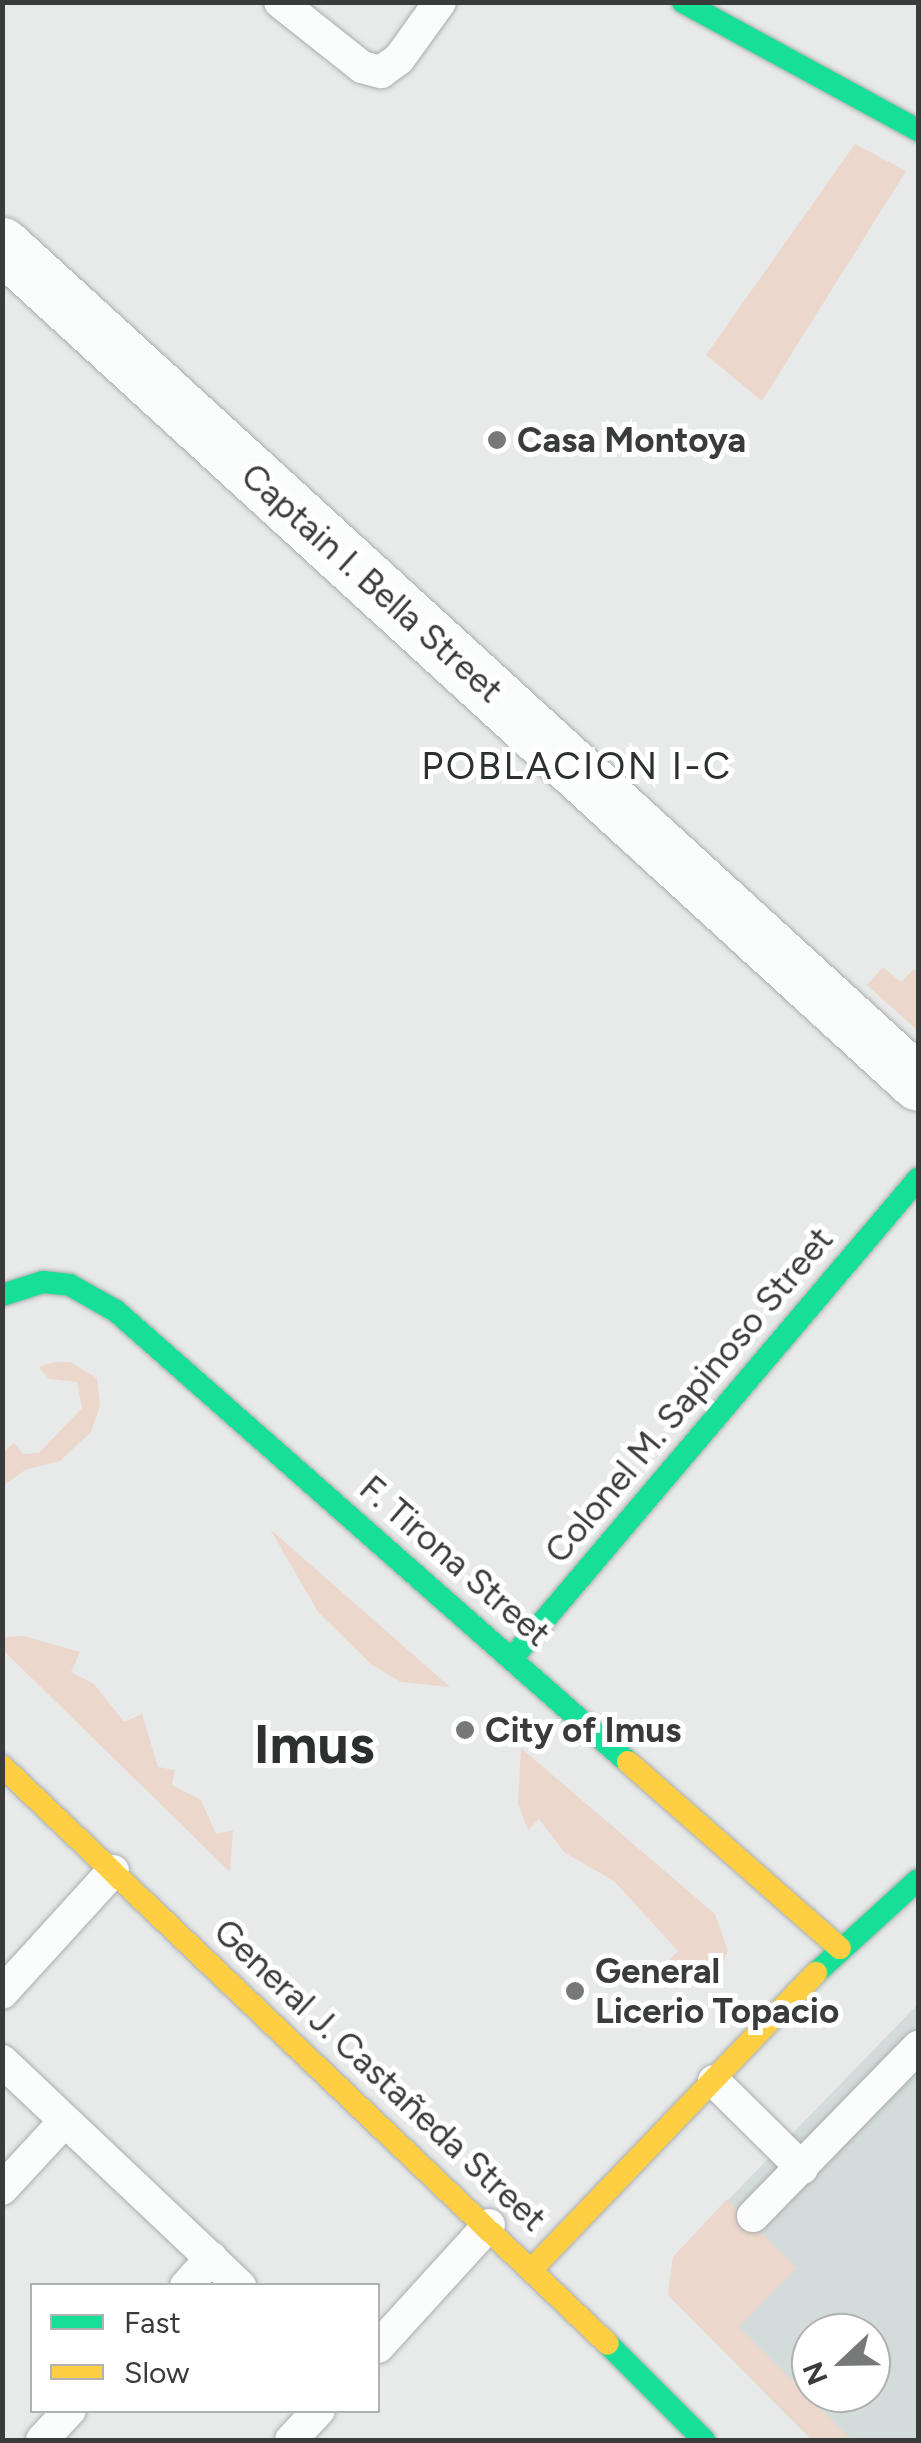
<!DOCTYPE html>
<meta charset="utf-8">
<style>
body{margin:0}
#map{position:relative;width:921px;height:2443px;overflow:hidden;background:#e7eae9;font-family:Figtree,sans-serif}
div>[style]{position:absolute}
.built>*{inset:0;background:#d3dcda}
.green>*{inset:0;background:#ecd7cc}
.roads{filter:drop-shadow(0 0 2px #aaadac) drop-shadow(0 0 2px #aaadac)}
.lane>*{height:32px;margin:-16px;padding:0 16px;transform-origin:16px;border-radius:16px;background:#fbfcfc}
.street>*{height:55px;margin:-27.5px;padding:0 27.5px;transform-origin:27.5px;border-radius:27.5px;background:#fbfcfc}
.fast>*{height:22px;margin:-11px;padding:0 11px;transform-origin:11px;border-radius:11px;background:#16e098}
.slow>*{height:22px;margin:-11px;padding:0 11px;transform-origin:11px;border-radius:11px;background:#ffcf43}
.dots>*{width:28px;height:28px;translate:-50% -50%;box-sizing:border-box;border:5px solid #fff;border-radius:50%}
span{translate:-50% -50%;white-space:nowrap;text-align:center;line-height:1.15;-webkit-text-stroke:10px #fff;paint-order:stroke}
.poi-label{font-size:35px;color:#3a3c3b;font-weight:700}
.left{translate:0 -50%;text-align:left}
.street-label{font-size:35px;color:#3a3c3b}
.neighbourhood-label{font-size:38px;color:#2c302e;letter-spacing:2.5px}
.town-label{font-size:55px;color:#2c302e;font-weight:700}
.frame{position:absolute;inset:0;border:5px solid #3a3c3b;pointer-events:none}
.legend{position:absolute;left:30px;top:2283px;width:350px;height:130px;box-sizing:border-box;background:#fff;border:2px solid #b0b1b1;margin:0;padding:12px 18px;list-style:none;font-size:30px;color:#3a3c3b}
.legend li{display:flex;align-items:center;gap:20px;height:50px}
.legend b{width:50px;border:2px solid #b0b1b1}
.north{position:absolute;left:791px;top:2313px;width:100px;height:100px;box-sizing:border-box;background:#fff;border:2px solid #b0b1b1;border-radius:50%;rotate:248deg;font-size:28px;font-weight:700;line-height:40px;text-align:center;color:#3a3c3b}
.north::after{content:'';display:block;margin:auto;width:35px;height:45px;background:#777978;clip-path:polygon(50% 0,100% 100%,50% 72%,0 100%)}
</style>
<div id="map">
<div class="built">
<i style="clip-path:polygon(evenodd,918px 2004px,918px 2440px,812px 2440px,668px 2295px,673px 2257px,918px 2004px,811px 2333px,871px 2333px,871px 2393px,811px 2393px,811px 2333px)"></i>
</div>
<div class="green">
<i style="clip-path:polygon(855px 144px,906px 171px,762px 401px,706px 355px)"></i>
<i style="clip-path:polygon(883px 967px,901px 982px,914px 969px,918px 973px,918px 1031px,867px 985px)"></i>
<i style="clip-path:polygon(55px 1362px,70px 1362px,97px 1378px,100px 1406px,91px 1432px,60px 1461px,25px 1470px,3px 1486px,3px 1453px,14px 1443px,23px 1454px,39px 1453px,82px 1408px,77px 1382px,49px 1379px,39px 1367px)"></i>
<i style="clip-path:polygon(270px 1529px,450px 1687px,401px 1682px,372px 1665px,318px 1612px)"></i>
<i style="clip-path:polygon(24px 1636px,80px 1652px,71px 1672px,94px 1684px,124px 1722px,142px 1714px,158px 1767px,175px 1770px,172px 1785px,201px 1800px,216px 1834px,233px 1830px,230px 1872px,3px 1650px,3px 1637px)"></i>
<i style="clip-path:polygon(521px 1748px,715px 1914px,728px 1951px,713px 1985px,668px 1961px,678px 1951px,614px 1881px,565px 1853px,539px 1819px,528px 1830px,518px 1804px)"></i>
<i style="clip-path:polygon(727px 2199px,797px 2268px,739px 2327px,852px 2440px,812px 2440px,668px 2295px,673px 2257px)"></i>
</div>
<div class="roads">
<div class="lane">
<i style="left:280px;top:2px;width:105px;rotate:38.4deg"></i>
<i style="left:362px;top:67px;width:20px;rotate:15deg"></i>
<i style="left:381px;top:72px;width:22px;rotate:-36deg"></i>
<i style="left:399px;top:59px;width:70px;rotate:-54.3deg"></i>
<i style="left:2px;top:1993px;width:165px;rotate:-47.7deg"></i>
<i style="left:2px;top:2061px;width:328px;rotate:43.4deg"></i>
<i style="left:714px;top:2081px;width:124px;rotate:44.7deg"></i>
<i style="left:2px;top:2189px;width:91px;rotate:-47.2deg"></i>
<i style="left:753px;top:2216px;width:236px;rotate:-45.7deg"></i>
<i style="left:186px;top:2286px;width:38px;rotate:-48deg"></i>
<i style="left:378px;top:2347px;width:165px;rotate:-47.7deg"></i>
<i style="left:42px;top:2440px;width:41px;rotate:-47deg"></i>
<i style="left:291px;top:2440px;width:41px;rotate:-47deg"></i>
</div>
<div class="street">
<i style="left:2px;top:245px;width:1241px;rotate:42.45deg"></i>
</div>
<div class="fast">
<i style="left:683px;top:2px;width:268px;rotate:28.6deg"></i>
<i style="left:2px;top:1295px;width:43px;rotate:-17.6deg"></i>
<i style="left:43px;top:1282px;width:27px;rotate:6deg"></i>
<i style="left:70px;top:1285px;width:53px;rotate:29.5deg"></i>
<i style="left:116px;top:1311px;width:682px;rotate:41.38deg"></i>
<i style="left:513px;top:1657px;width:627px;rotate:-49.73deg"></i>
<i style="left:816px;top:1973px;width:138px;rotate:-42.4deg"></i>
<i style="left:608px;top:2344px;width:136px;rotate:45deg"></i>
</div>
<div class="slow">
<i style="left:628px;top:1762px;width:282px;rotate:41.3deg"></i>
<i style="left:2px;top:1766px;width:837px;rotate:43.65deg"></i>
<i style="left:533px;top:2268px;width:409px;rotate:-46.2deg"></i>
</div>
</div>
<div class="dots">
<i style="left:497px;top:440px;background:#777978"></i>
<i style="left:465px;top:1730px;background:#777978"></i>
<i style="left:575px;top:1991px;background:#777978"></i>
</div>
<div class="poi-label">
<span class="left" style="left:517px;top:440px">Casa Montoya</span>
<span class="left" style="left:485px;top:1730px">City of Imus</span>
<span class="left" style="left:595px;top:1991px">General<br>Licerio Topacio</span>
</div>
<div class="street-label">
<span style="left:372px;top:583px;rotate:42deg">Captain I. Bella Street</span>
<span style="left:689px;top:1395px;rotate:-50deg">Colonel M. Sapinoso Street</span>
<span style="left:455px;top:1561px;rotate:41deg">F. Tirona Street</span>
<span style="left:380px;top:2075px;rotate:43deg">General J. Castañeda Street</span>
</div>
<div class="neighbourhood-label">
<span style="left:577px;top:767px">POBLACION I-C</span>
</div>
<div class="town-label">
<span style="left:314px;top:1745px">Imus</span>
</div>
<div class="frame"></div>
<ul class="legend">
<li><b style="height:12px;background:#16e098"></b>Fast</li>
<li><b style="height:12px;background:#ffcf43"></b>Slow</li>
</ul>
<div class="north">N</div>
</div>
